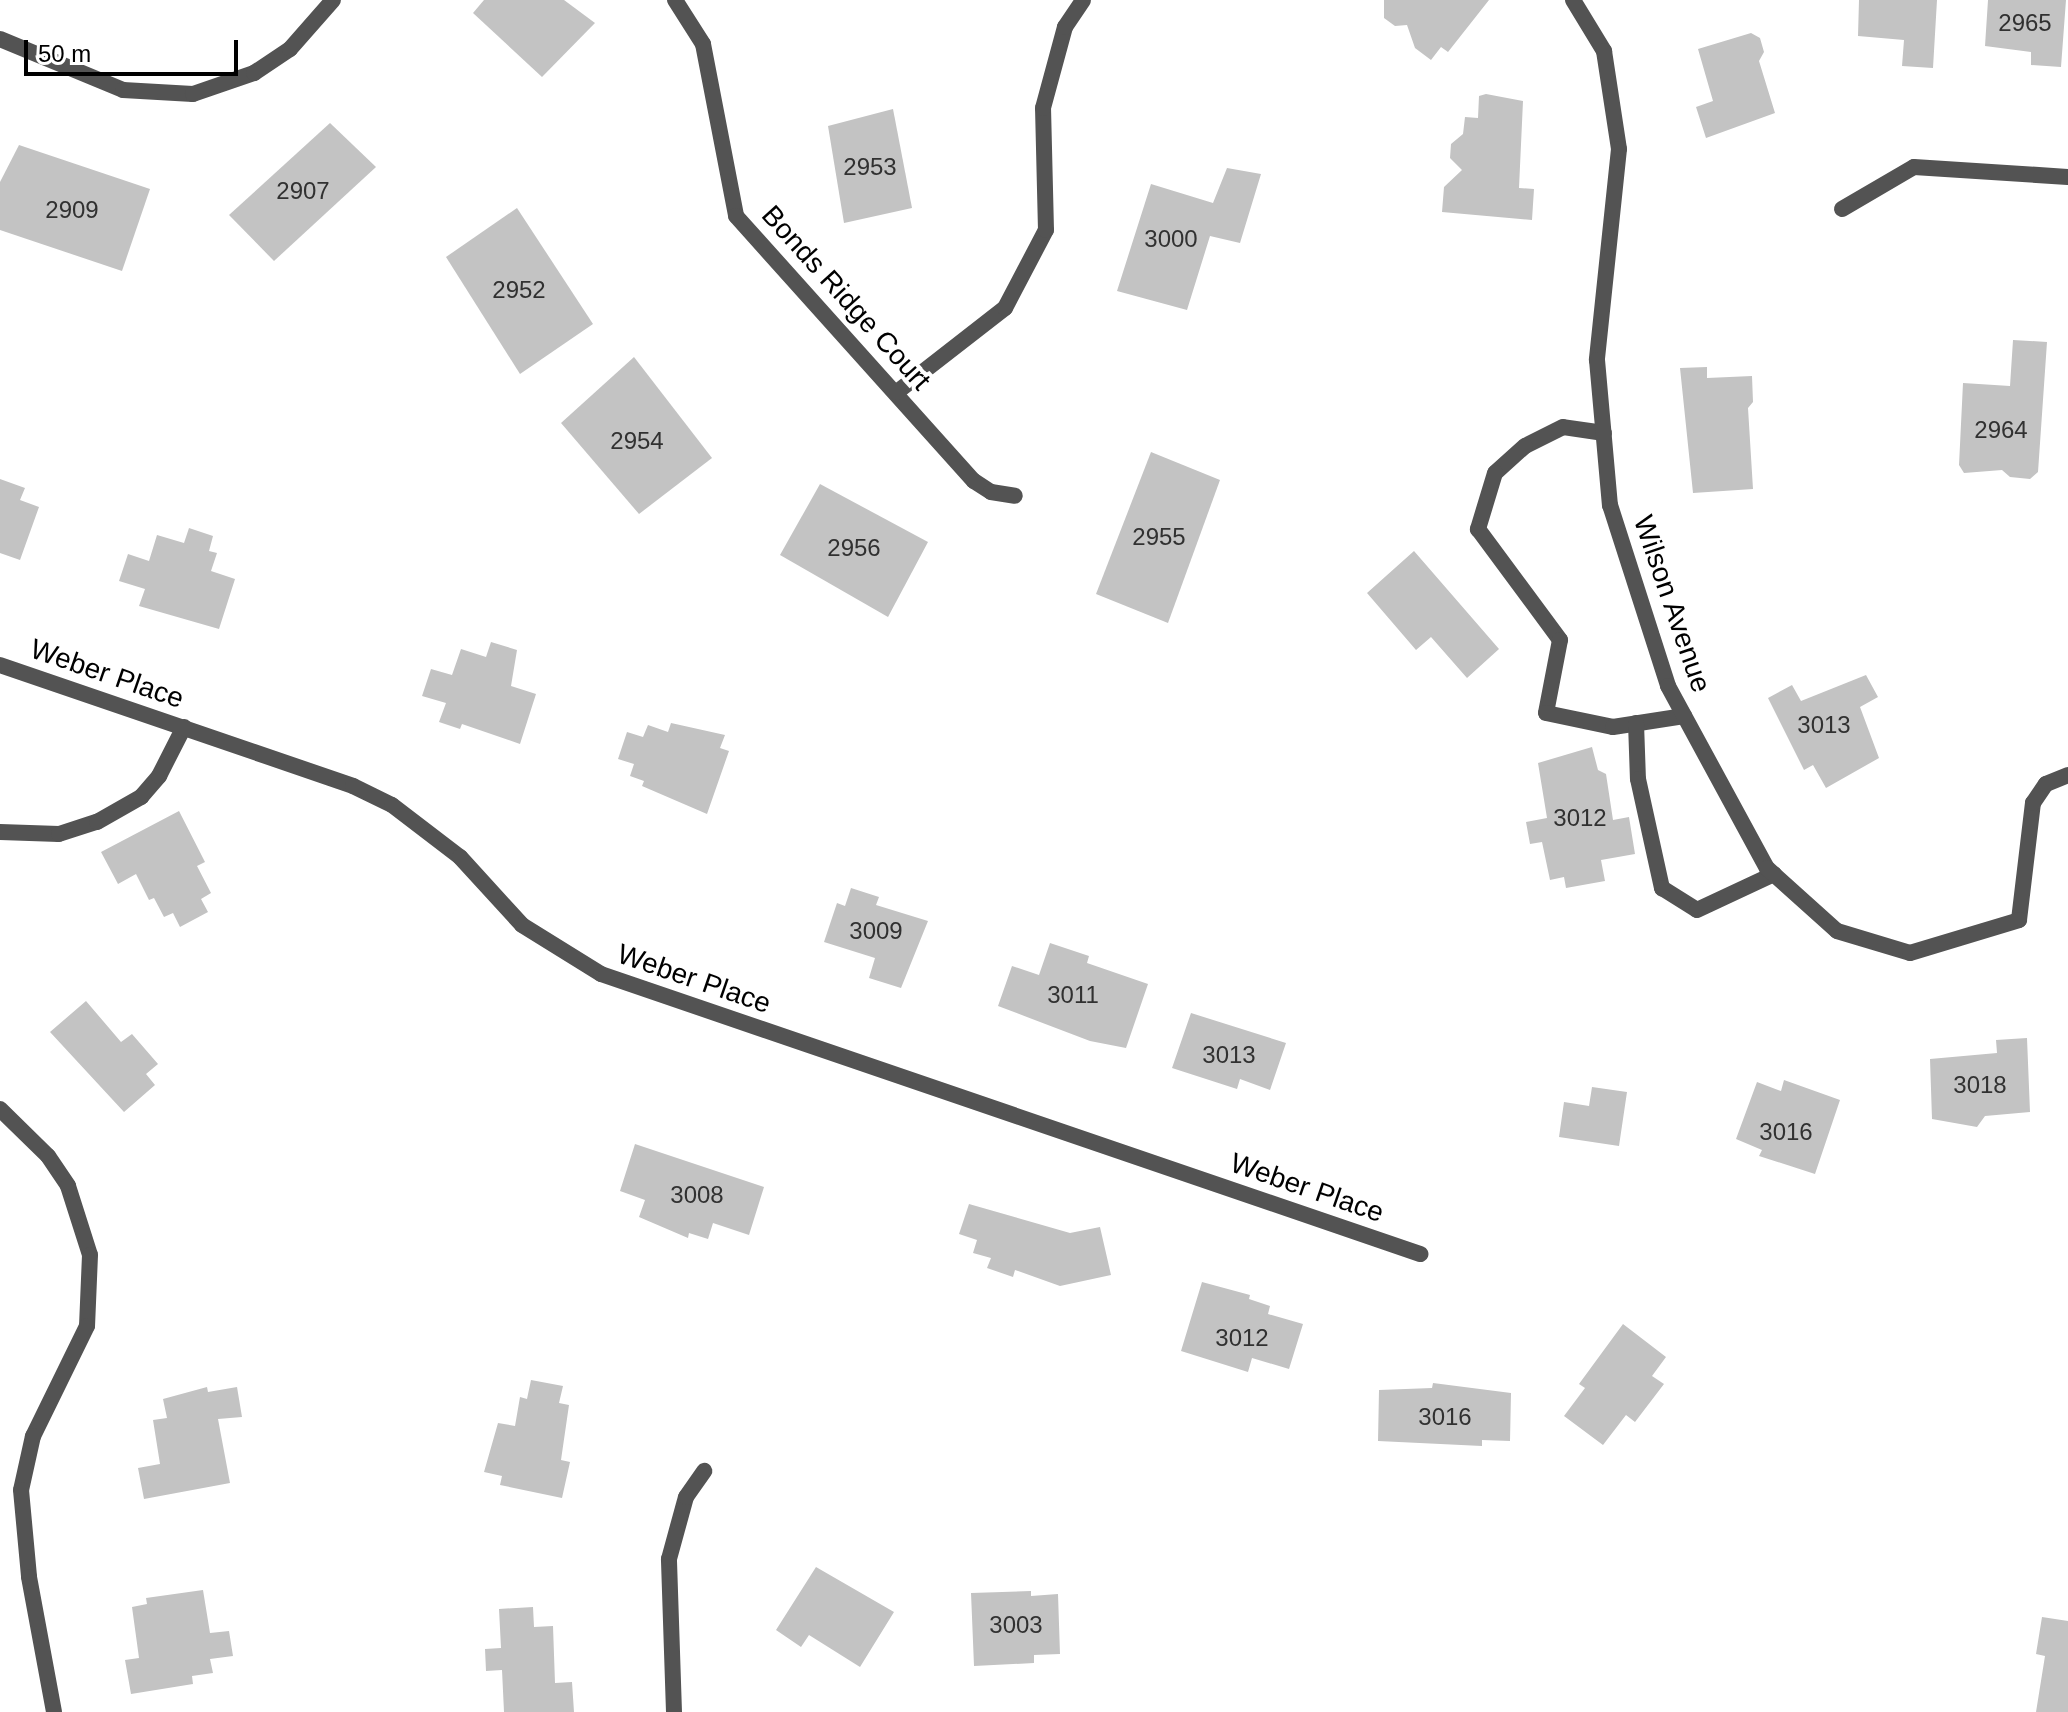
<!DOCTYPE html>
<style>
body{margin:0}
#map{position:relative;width:2068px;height:1712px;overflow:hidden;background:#fff;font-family:Arial,sans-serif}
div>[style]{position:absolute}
.building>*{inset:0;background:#c3c3c3}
.service>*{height:16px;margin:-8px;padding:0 8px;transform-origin:8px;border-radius:8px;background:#535353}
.minor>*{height:16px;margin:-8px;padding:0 8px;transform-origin:8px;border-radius:8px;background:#535353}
span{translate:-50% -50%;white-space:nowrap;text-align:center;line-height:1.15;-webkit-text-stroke:8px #fff;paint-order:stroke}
.number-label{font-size:24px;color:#313131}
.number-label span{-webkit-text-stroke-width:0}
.street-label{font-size:28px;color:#000}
.scale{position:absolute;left:24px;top:40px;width:214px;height:36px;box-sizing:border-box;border:4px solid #000;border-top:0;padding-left:10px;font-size:24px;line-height:28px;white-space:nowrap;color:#000;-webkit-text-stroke:6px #fff;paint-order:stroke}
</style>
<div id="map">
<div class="building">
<i style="clip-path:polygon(484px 0,564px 0,595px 23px,542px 77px,473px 13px)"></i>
<i style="clip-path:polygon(1384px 0,1489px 0,1448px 52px,1441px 47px,1431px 60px,1415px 48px,1407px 25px,1395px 26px,1384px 18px)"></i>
<i style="clip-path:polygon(1859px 0,1937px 0,1933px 68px,1902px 66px,1904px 40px,1858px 36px)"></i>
<i style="clip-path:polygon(1988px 0,2066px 0,2061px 67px,2031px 65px,2031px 52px,1985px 46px)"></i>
<i style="clip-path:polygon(1751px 33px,1760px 38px,1764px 52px,1759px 61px,1775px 113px,1706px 138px,1696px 107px,1713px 101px,1698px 49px)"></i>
<i style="clip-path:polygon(1486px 94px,1523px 101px,1519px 188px,1534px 189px,1532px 220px,1442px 212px,1444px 187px,1462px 170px,1450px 158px,1451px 144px,1463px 134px,1465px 117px,1478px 118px,1479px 96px)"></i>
<i style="clip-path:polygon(893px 109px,912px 208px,844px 223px,828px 126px)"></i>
<i style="clip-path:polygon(330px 123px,376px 167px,274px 261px,229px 215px)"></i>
<i style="clip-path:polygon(19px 145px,150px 189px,122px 271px,0 230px,0 182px)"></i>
<i style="clip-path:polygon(1227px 168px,1261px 174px,1240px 243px,1210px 236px,1187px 310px,1117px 291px,1151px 184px,1213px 203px)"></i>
<i style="clip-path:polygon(517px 208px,593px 324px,520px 374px,446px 257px)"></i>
<i style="clip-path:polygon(2013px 340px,2047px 342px,2038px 472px,2030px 479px,2010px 477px,2002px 470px,1964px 473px,1959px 465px,1963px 383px,2010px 386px)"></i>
<i style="clip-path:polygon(634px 357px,712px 458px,639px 514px,561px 423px)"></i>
<i style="clip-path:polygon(1707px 367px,1707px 378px,1752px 376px,1753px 402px,1748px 408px,1753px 489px,1693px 493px,1680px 368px)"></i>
<i style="clip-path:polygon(1151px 452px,1220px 480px,1168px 623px,1096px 594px)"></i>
<i style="clip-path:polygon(0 479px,25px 488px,20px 500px,39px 507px,20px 560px,0 553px)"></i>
<i style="clip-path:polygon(820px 484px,928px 542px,888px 617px,780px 555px)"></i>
<i style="clip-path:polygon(189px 528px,213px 536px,209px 551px,217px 553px,211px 571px,235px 579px,219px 629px,139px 606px,145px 589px,119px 581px,128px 554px,149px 561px,157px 535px,184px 543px)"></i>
<i style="clip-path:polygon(1414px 551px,1499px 649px,1467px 678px,1431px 637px,1416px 650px,1367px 593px)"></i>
<i style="clip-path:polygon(491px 642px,517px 650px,511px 686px,536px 694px,520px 744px,462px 724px,460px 729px,439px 722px,446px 703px,422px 696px,431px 669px,452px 675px,461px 649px,486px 657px)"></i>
<i style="clip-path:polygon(1866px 675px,1878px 697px,1860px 707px,1879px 758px,1826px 788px,1813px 765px,1804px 770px,1768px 698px,1792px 685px,1801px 701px)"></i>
<i style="clip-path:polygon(671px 723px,725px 735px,720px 748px,729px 751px,707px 814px,642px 786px,644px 781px,630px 776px,634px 764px,618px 759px,627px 732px,643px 737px,648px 725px,668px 732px)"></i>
<i style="clip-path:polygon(1592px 747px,1598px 770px,1606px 774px,1613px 820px,1629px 817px,1635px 854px,1601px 860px,1605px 881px,1566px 888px,1564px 877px,1550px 880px,1542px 842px,1530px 844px,1526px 822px,1547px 818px,1538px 763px)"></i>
<i style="clip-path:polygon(179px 811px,205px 862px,197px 866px,211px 893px,201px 899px,208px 912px,180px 927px,173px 913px,164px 917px,154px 898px,149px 900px,136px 874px,118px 884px,101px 852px)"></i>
<i style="clip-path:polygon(851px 888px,879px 897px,876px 905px,928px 921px,901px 988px,869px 978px,875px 958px,824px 942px,837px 903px,845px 906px)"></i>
<i style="clip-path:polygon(1050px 943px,1089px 956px,1087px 963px,1148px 984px,1126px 1048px,1090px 1041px,998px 1006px,1012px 966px,1039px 975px)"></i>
<i style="clip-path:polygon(86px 1001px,121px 1042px,132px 1034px,158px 1064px,146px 1074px,155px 1085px,124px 1112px,50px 1032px)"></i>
<i style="clip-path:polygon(1191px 1013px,1286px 1043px,1270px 1090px,1240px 1079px,1237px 1089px,1172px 1068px)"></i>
<i style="clip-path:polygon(2027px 1038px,2030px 1112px,1985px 1116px,1977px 1127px,1932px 1119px,1930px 1059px,1997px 1053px,1996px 1040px)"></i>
<i style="clip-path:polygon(1784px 1080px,1840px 1100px,1815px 1174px,1759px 1156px,1762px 1150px,1736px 1139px,1757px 1082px,1781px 1091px)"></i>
<i style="clip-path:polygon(1592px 1087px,1627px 1092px,1619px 1146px,1559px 1137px,1564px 1102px,1589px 1106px)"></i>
<i style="clip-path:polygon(635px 1144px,764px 1187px,749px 1235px,713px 1223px,708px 1239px,689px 1233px,688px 1238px,639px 1217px,645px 1200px,620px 1191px)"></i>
<i style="clip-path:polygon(969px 1204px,1070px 1233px,1100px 1227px,1111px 1275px,1060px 1286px,1015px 1270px,1013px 1277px,987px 1268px,991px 1258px,973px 1253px,977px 1240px,959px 1234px)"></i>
<i style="clip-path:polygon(1202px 1282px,1250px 1295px,1249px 1299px,1270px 1306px,1268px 1314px,1303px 1324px,1289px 1369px,1252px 1358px,1248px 1372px,1181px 1351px)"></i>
<i style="clip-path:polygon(1623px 1324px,1666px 1357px,1652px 1376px,1664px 1384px,1635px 1422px,1626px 1415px,1603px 1445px,1564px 1416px,1585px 1388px,1579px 1384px)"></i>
<i style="clip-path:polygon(531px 1380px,563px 1386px,559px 1403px,569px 1405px,561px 1460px,570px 1462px,562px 1498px,500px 1485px,502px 1476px,484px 1472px,498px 1423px,515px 1426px,520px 1397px,527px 1399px)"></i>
<i style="clip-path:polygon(1433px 1383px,1511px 1393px,1510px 1441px,1482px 1440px,1482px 1446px,1378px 1441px,1379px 1390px,1432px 1388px)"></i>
<i style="clip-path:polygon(207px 1387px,208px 1392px,237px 1387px,242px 1417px,218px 1419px,230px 1483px,144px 1499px,138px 1468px,160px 1464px,153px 1420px,167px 1418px,163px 1399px)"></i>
<i style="clip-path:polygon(816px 1567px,894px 1612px,860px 1667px,809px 1635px,801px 1647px,776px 1630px)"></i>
<i style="clip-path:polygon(203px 1590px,210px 1633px,229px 1631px,233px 1656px,210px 1659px,213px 1673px,192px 1676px,193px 1684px,131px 1694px,125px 1660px,139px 1658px,132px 1607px,147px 1604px,146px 1598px)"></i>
<i style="clip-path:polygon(1031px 1591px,1031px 1596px,1058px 1594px,1060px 1654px,1034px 1655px,1034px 1663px,974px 1666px,971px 1593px)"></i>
<i style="clip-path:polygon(533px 1607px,534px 1627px,553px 1626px,555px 1683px,572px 1682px,574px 1712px,504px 1712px,502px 1670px,486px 1671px,485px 1649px,501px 1648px,499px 1609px)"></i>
<i style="clip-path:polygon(2042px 1617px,2068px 1621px,2068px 1712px,2036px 1712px,2045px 1656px,2036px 1654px)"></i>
</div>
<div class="service">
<i style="left:1604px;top:433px;width:41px;rotate:-171.7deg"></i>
<i style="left:1563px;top:427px;width:42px;rotate:153.4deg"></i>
<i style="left:1525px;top:446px;width:40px;rotate:138deg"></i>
<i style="left:1495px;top:473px;width:59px;rotate:106.9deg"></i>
<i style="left:1478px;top:529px;width:138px;rotate:53.5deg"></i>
<i style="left:1560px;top:640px;width:74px;rotate:100.9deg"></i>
<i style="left:1546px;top:713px;width:68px;rotate:11.8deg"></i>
<i style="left:1613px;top:727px;width:72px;rotate:-8.8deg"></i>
<i style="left:1636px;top:723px;width:56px;rotate:88deg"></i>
<i style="left:1638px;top:779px;width:112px;rotate:77.6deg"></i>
<i style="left:1662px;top:888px;width:41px;rotate:32.2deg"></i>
<i style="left:1697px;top:910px;width:85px;rotate:-25.1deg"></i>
<i style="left:0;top:832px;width:59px;rotate:1.9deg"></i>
<i style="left:59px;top:834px;width:40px;rotate:-18deg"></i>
<i style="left:97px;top:822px;width:51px;rotate:-29.6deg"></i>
<i style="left:141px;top:797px;width:28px;rotate:-49deg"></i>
<i style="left:159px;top:776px;width:55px;rotate:-63deg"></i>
<i style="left:2019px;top:920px;width:118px;rotate:-83.2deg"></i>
<i style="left:2033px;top:803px;width:23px;rotate:-56deg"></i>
<i style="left:2046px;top:784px;width:24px;rotate:-22deg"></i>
</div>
<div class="minor">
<i style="left:675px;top:0;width:52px;rotate:57.5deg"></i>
<i style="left:703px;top:44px;width:175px;rotate:79.1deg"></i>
<i style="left:736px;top:216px;width:356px;rotate:48.1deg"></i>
<i style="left:974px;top:481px;width:20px;rotate:33deg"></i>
<i style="left:991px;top:492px;width:24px;rotate:9deg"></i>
<i style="left:1573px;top:0;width:60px;rotate:58.7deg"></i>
<i style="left:1604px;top:51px;width:99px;rotate:81.3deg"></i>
<i style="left:1619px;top:149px;width:212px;rotate:96deg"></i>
<i style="left:1597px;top:360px;width:146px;rotate:84.9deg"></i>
<i style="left:1610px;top:505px;width:190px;rotate:72.2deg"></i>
<i style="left:1668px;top:686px;width:207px;rotate:61.5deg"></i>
<i style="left:1767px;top:868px;width:94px;rotate:42deg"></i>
<i style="left:1837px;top:931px;width:76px;rotate:16.8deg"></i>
<i style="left:1910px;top:953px;width:114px;rotate:-16.8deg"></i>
<i style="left:0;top:39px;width:133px;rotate:22.5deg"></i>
<i style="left:123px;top:90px;width:70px;rotate:3.3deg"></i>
<i style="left:193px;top:94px;width:65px;rotate:-19deg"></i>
<i style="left:254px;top:73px;width:43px;rotate:-33.7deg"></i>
<i style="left:290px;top:49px;width:65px;rotate:-48.7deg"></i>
<i style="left:1842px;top:209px;width:83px;rotate:-30.3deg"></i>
<i style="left:1914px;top:167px;width:154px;rotate:3.7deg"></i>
<i style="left:897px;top:392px;width:137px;rotate:-37.9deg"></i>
<i style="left:1005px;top:308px;width:88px;rotate:-62.3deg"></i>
<i style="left:1046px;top:230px;width:122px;rotate:-91.4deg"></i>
<i style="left:1043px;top:108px;width:84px;rotate:-74.8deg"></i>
<i style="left:1065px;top:27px;width:32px;rotate:-56deg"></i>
<i style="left:0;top:665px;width:373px;rotate:18.9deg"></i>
<i style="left:353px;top:786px;width:43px;rotate:26deg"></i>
<i style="left:392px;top:805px;width:86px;rotate:37.4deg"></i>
<i style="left:460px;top:857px;width:92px;rotate:47.6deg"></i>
<i style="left:522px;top:925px;width:93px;rotate:31.8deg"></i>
<i style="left:601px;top:974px;width:866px;rotate:18.87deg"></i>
<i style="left:0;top:1109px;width:67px;rotate:44.4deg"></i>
<i style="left:48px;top:1156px;width:36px;rotate:56deg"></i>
<i style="left:68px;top:1186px;width:72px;rotate:72.3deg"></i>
<i style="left:90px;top:1255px;width:71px;rotate:92.4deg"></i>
<i style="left:87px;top:1326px;width:123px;rotate:116.1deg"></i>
<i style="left:33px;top:1436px;width:55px;rotate:102.5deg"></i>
<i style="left:21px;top:1490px;width:87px;rotate:84.7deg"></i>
<i style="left:29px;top:1577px;width:137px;rotate:79.5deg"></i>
<i style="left:674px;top:1712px;width:153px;rotate:-91.9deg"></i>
<i style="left:669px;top:1559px;width:64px;rotate:-74.7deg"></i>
<i style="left:686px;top:1497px;width:32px;rotate:-55deg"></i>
</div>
<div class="number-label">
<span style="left:2025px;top:23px">2965</span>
<span style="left:870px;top:167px">2953</span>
<span style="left:303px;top:191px">2907</span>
<span style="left:72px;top:210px">2909</span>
<span style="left:1171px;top:239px">3000</span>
<span style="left:519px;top:290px">2952</span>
<span style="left:2001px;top:430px">2964</span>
<span style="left:637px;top:441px">2954</span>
<span style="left:1159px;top:537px">2955</span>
<span style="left:854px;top:548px">2956</span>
<span style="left:1824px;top:725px">3013</span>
<span style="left:1580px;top:818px">3012</span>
<span style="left:876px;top:931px">3009</span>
<span style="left:1073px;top:995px">3011</span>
<span style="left:1229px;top:1055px">3013</span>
<span style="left:1980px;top:1085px">3018</span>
<span style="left:1786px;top:1132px">3016</span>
<span style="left:697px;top:1195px">3008</span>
<span style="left:1242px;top:1338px">3012</span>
<span style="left:1445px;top:1417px">3016</span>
<span style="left:1016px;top:1625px">3003</span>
</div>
<div class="street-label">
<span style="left:846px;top:298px;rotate:48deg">Bonds Ridge Court</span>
<span style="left:1672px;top:604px;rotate:71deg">Wilson Avenue</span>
<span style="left:107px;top:674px;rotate:19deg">Weber Place</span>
<span style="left:694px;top:979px;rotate:19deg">Weber Place</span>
<span style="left:1307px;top:1188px;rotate:19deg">Weber Place</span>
</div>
<div class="scale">50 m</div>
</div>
